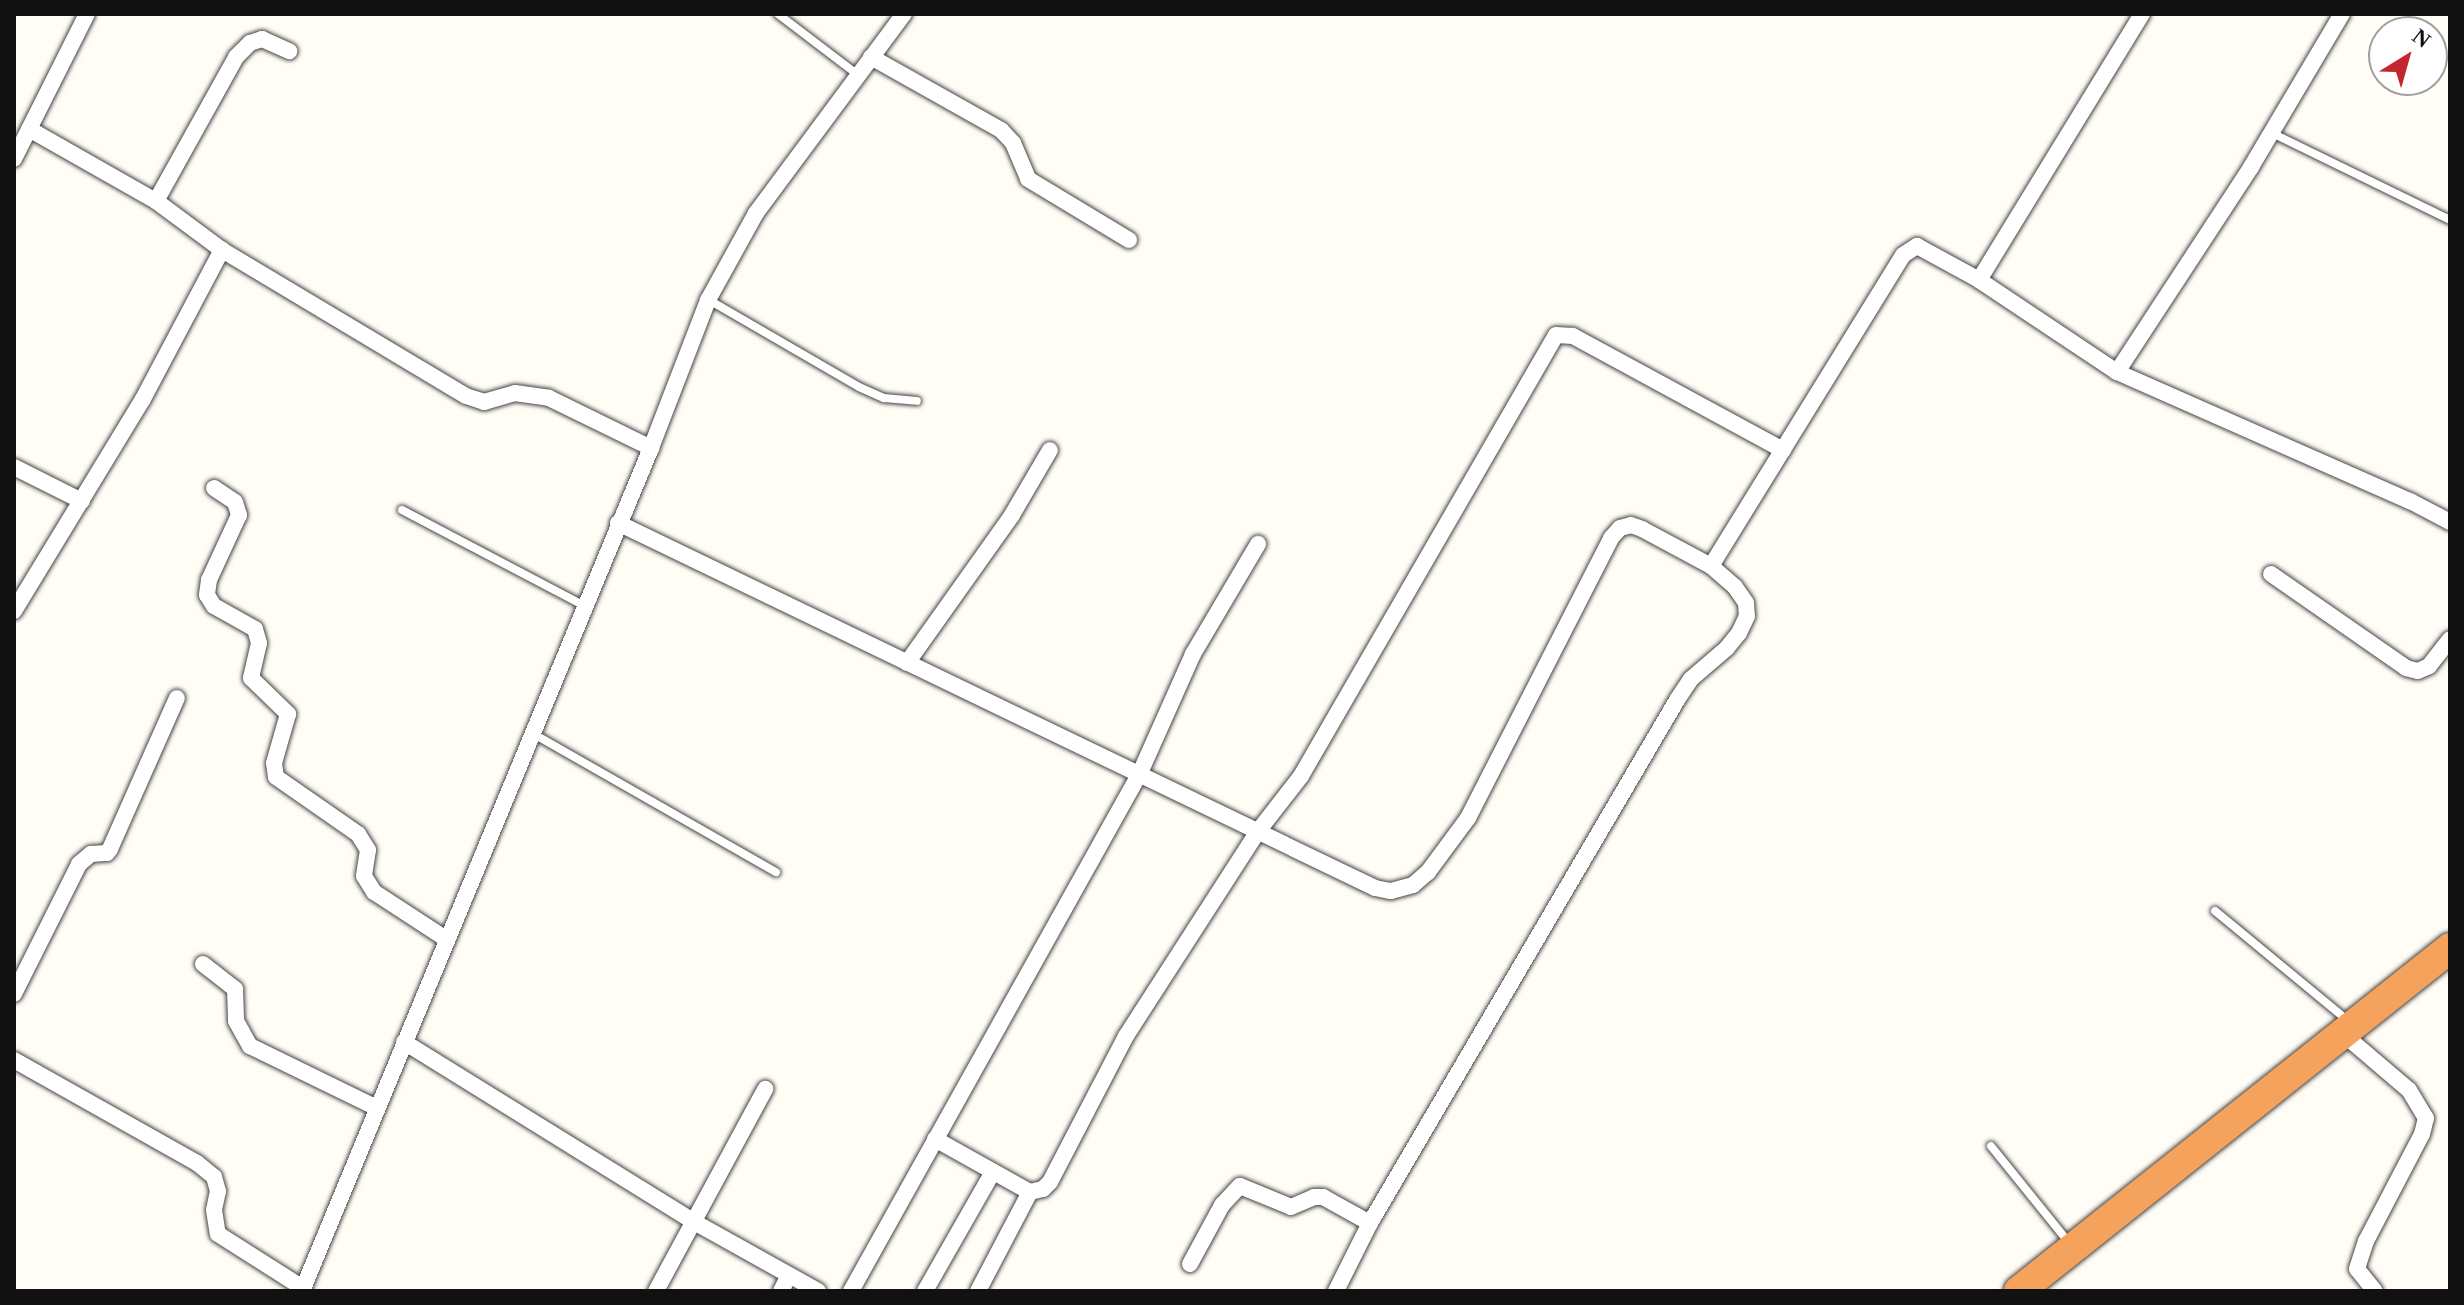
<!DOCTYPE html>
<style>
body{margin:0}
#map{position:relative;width:2464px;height:1305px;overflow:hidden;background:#fffdf5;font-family:"Times New Roman",serif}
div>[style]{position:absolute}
.roads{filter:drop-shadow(0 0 2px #444) drop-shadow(0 0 2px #444)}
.lane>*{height:8px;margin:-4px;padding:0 4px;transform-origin:4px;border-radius:4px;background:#fff}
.street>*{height:16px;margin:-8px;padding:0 8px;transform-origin:8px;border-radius:8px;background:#fff}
.highway>*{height:30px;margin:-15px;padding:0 15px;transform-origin:15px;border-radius:15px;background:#f5a25d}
span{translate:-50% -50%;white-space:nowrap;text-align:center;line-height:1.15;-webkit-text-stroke:8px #fff;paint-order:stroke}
.frame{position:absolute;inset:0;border:16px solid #111;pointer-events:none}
.north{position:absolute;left:2368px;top:16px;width:80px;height:80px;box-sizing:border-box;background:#fff;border:2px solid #a0a0a0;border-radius:50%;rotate:37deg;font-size:22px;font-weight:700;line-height:32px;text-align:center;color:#111}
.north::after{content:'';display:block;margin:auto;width:28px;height:36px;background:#c4262e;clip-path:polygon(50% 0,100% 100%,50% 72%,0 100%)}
</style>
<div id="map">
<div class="roads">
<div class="lane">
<i style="left:778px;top:14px;width:101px;rotate:37.3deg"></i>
<i style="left:2272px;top:133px;width:198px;rotate:26deg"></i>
<i style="left:709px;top:300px;width:173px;rotate:30.1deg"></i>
<i style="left:859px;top:387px;width:27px;rotate:24deg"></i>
<i style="left:884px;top:398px;width:33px;rotate:5deg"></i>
<i style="left:402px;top:510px;width:204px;rotate:27.7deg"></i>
<i style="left:532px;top:733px;width:281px;rotate:29.7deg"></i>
<i style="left:2215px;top:911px;width:171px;rotate:39.5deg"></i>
<i style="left:1991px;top:1146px;width:127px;rotate:51.1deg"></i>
</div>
<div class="street">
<i style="left:871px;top:57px;width:149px;rotate:29.3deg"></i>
<i style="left:1001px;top:130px;width:18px;rotate:47deg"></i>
<i style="left:1013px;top:143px;width:39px;rotate:67deg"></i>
<i style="left:1028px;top:179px;width:118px;rotate:31.1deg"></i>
<i style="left:29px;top:129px;width:146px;rotate:29.6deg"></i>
<i style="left:156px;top:201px;width:82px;rotate:36.6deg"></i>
<i style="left:222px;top:250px;width:284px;rotate:30.9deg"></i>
<i style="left:466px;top:396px;width:19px;rotate:18deg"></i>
<i style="left:484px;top:402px;width:32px;rotate:-16deg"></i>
<i style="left:515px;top:393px;width:34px;rotate:8deg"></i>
<i style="left:549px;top:398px;width:114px;rotate:26.1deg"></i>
<i style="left:14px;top:159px;width:162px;rotate:-63.3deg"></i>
<i style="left:156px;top:201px;width:165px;rotate:-60.9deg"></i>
<i style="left:236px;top:57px;width:20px;rotate:-45deg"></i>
<i style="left:250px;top:43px;width:13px;rotate:-18deg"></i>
<i style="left:262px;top:39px;width:30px;rotate:24deg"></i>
<i style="left:1979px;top:280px;width:312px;rotate:-58.5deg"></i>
<i style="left:2117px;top:372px;width:245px;rotate:-56.8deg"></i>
<i style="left:2251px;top:167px;width:178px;rotate:-59.3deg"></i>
<i style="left:14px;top:467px;width:76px;rotate:26.6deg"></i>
<i style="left:214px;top:488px;width:25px;rotate:34deg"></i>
<i style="left:235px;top:502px;width:14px;rotate:73deg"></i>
<i style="left:239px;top:515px;width:72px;rotate:114.8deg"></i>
<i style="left:209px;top:580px;width:15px;rotate:98deg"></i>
<i style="left:207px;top:595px;width:13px;rotate:58deg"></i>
<i style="left:214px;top:606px;width:47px;rotate:29.3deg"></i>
<i style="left:255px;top:629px;width:15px;rotate:74deg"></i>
<i style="left:259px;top:643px;width:36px;rotate:103deg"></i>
<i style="left:251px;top:678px;width:52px;rotate:44.2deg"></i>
<i style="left:288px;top:714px;width:51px;rotate:105.9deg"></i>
<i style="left:274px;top:763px;width:14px;rotate:82deg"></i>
<i style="left:276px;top:777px;width:100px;rotate:34.8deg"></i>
<i style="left:358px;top:834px;width:19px;rotate:58deg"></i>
<i style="left:368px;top:850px;width:26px;rotate:99deg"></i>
<i style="left:364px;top:876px;width:19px;rotate:58deg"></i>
<i style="left:374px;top:892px;width:86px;rotate:33.1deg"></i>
<i style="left:618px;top:523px;width:840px;rotate:25.74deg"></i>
<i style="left:1375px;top:888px;width:16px;rotate:11deg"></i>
<i style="left:1391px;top:891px;width:23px;rotate:-15deg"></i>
<i style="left:1413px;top:885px;width:20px;rotate:-41deg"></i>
<i style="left:1428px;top:872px;width:67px;rotate:-53.5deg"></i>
<i style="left:1468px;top:818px;width:314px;rotate:-62.9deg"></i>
<i style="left:1611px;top:538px;width:13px;rotate:-48deg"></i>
<i style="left:1620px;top:528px;width:11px;rotate:-15deg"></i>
<i style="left:1631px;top:525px;width:12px;rotate:20deg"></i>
<i style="left:1642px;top:529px;width:78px;rotate:28.2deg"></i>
<i style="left:1711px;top:566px;width:32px;rotate:41deg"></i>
<i style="left:1735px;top:587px;width:19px;rotate:55deg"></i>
<i style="left:1746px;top:603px;width:13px;rotate:86deg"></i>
<i style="left:1747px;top:616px;width:19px;rotate:115deg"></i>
<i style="left:1739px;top:633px;width:19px;rotate:129deg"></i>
<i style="left:1727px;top:648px;width:48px;rotate:139.3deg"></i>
<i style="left:1691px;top:679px;width:25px;rotate:124deg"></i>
<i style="left:1677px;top:700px;width:606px;rotate:120.41deg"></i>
<i style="left:1370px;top:1223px;width:76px;rotate:116.6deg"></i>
<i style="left:1711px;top:566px;width:365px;rotate:-58.3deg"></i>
<i style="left:1903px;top:255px;width:17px;rotate:-33deg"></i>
<i style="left:1917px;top:246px;width:71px;rotate:28.7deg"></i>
<i style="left:1979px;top:280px;width:166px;rotate:33.7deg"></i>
<i style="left:2117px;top:372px;width:320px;rotate:23.8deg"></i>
<i style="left:2410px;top:501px;width:45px;rotate:27.7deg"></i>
<i style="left:2271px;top:574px;width:165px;rotate:34.8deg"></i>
<i style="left:2406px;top:668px;width:12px;rotate:14deg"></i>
<i style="left:2418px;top:671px;width:12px;rotate:-24deg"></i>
<i style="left:2429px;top:666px;width:34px;rotate:-52deg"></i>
<i style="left:14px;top:611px;width:248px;rotate:-58.7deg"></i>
<i style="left:143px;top:399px;width:169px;rotate:-62.1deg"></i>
<i style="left:907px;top:663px;width:181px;rotate:-54.6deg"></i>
<i style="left:1012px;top:515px;width:75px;rotate:-59.7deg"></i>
<i style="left:203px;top:964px;width:41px;rotate:38deg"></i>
<i style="left:235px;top:989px;width:32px;rotate:88deg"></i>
<i style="left:236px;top:1021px;width:29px;rotate:61deg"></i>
<i style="left:250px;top:1046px;width:141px;rotate:26deg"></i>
<i style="left:14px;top:994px;width:145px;rotate:-63.4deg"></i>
<i style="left:79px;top:864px;width:16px;rotate:-40deg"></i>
<i style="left:91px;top:854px;width:16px;rotate:-4deg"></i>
<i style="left:107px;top:853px;width:5px;rotate:-53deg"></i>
<i style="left:110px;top:849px;width:165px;rotate:-66.1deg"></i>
<i style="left:2342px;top:1033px;width:88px;rotate:40.4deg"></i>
<i style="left:2409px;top:1090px;width:33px;rotate:59deg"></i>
<i style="left:2426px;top:1118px;width:16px;rotate:104deg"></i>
<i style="left:2422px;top:1134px;width:121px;rotate:117.6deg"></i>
<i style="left:2366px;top:1241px;width:29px;rotate:108deg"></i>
<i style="left:2357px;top:1269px;width:28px;rotate:51deg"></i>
<i style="left:404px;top:1042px;width:341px;rotate:31.8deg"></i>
<i style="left:694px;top:1222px;width:142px;rotate:29.1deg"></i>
<i style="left:14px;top:1060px;width:210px;rotate:29.4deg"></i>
<i style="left:197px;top:1163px;width:22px;rotate:39deg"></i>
<i style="left:214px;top:1177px;width:15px;rotate:74deg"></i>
<i style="left:218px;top:1191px;width:19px;rotate:102deg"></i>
<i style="left:214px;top:1210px;width:24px;rotate:81deg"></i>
<i style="left:218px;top:1234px;width:101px;rotate:32.4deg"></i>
<i style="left:935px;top:1139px;width:109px;rotate:29.2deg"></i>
<i style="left:1190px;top:1264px;width:67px;rotate:-61.5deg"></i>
<i style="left:1222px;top:1205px;width:26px;rotate:-47deg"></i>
<i style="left:1240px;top:1186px;width:55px;rotate:22.4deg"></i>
<i style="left:1291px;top:1207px;width:25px;rotate:-23deg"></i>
<i style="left:1314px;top:1197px;width:9px"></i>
<i style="left:1323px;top:1197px;width:54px;rotate:29deg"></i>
<i style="left:302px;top:1291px;width:912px;rotate:-67.51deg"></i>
<i style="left:651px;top:448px;width:159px;rotate:-68.9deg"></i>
<i style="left:708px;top:300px;width:99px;rotate:-61.1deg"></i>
<i style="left:756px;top:213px;width:248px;rotate:-53.4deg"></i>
<i style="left:656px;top:1291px;width:230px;rotate:-61.6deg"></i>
<i style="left:781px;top:1291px;width:16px;rotate:-63deg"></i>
<i style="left:851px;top:1291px;width:593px;rotate:-60.84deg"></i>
<i style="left:1140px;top:773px;width:130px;rotate:-66deg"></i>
<i style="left:1193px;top:654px;width:128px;rotate:-59.4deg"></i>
<i style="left:925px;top:1291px;width:137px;rotate:-60.3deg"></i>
<i style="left:978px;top:1291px;width:112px;rotate:-62.3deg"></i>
<i style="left:1030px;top:1192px;width:13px;rotate:-13deg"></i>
<i style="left:1043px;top:1189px;width:10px;rotate:-45deg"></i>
<i style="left:1050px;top:1182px;width:165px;rotate:-62.5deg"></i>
<i style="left:1126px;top:1036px;width:245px;rotate:-57.2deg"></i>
<i style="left:1259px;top:830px;width:68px;rotate:-52.1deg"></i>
<i style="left:1301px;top:776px;width:509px;rotate:-59.96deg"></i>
<i style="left:1556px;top:335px;width:17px;rotate:3deg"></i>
<i style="left:1573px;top:336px;width:239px;rotate:28.5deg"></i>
</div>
<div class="highway">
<i style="left:2019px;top:1291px;width:551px;rotate:-38.51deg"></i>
</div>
</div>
<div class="frame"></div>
<div class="north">N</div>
</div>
